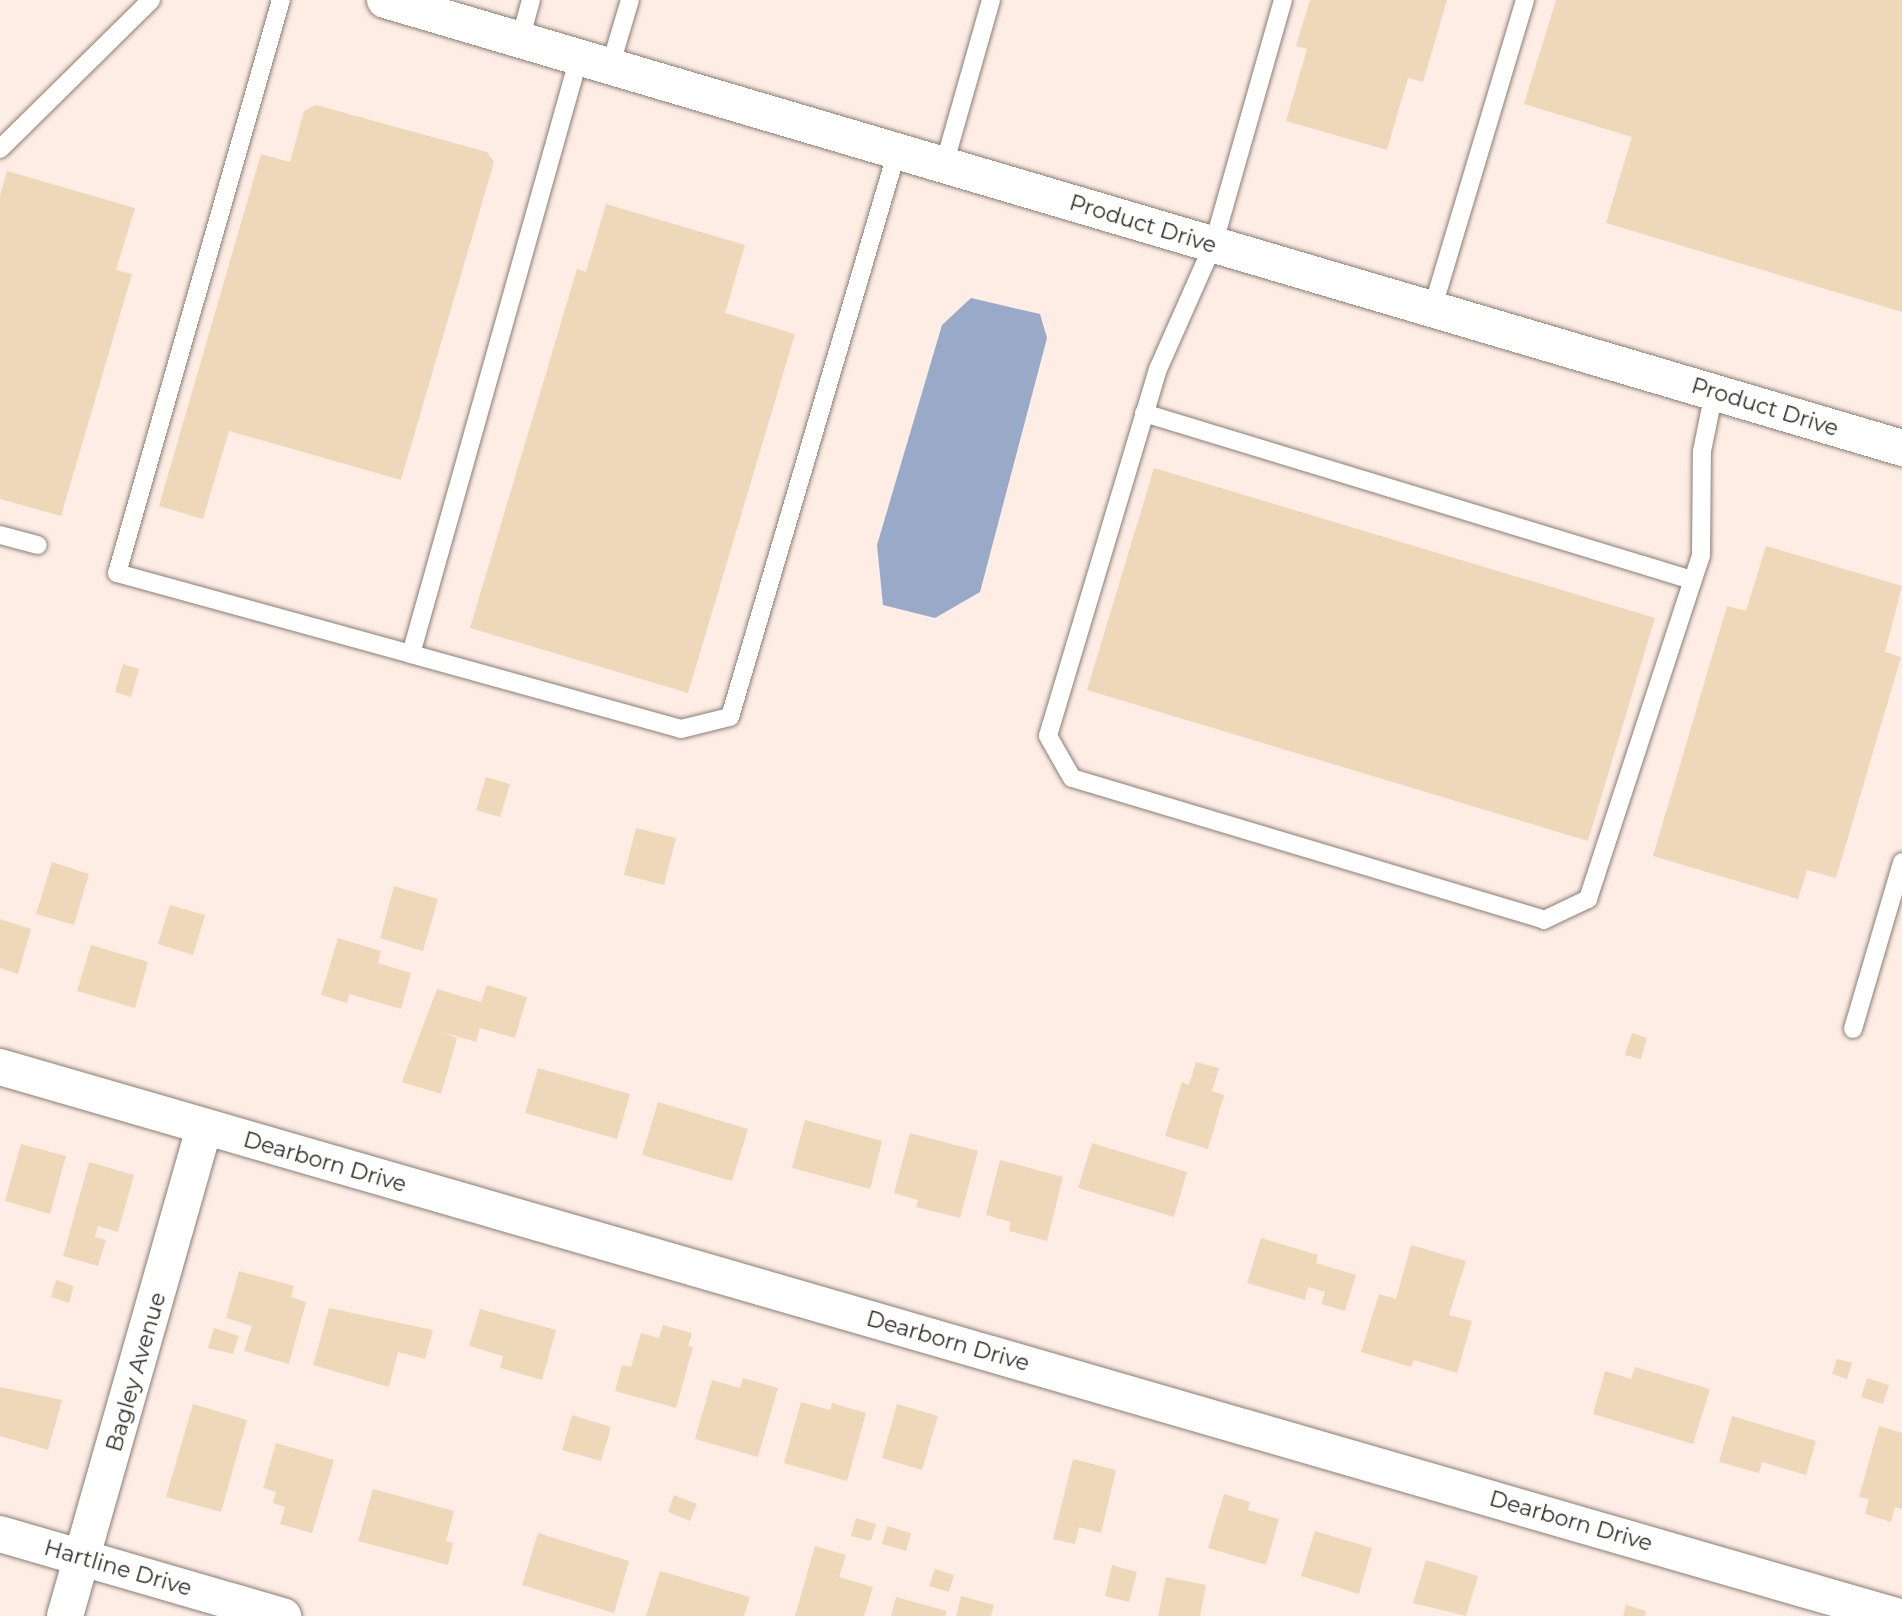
<!DOCTYPE html>
<style>
body{margin:0}
#map{position:relative;width:1902px;height:1616px;overflow:hidden;background:#fdede4;font-family:Montserrat,sans-serif}
div>[style]{position:absolute}
.water>*{inset:0;background:#99aac8}
.building>*{inset:0;background:#efd8ba}
.roads{filter:drop-shadow(0 0 2px #8b7d75) drop-shadow(0 0 2px #8b7d75)}
.service>*{height:18px;margin:-9px;padding:0 9px;transform-origin:9px;border-radius:9px;background:#fff}
.minor>*{height:36px;margin:-18px;padding:0 18px;transform-origin:18px;border-radius:18px;background:#fff}
span{translate:-50% -50%;white-space:nowrap;text-align:center;line-height:1.15;-webkit-text-stroke:7px #fff;paint-order:stroke}
.street-label{font-size:22px;color:#302b27}
</style>
<div id="map">
<div class="water">
<i style="clip-path:polygon(971px 298px,1040px 314px,1047px 338px,980px 592px,935px 618px,883px 605px,877px 545px,942px 325px)"></i>
</div>
<div class="building">
<i style="clip-path:polygon(1310px 0,1447px 0,1423px 82px,1408px 78px,1387px 150px,1286px 121px,1307px 49px,1296px 46px)"></i>
<i style="clip-path:polygon(1556px 0,1902px 0,1902px 312px,1606px 223px,1632px 137px,1524px 104px)"></i>
<i style="clip-path:polygon(316px 105px,487px 152px,494px 162px,401px 480px,229px 431px,203px 519px,159px 506px,261px 154px,290px 162px,304px 111px)"></i>
<i style="clip-path:polygon(7px 171px,135px 208px,116px 270px,132px 274px,61px 516px,0 499px,0 195px)"></i>
<i style="clip-path:polygon(606px 204px,745px 245px,725px 313px,795px 334px,688px 693px,470px 628px,577px 269px,586px 272px)"></i>
<i style="clip-path:polygon(1154px 468px,1655px 618px,1588px 841px,1087px 690px)"></i>
<i style="clip-path:polygon(1766px 546px,1902px 586px,1885px 652px,1901px 657px,1836px 878px,1807px 870px,1798px 899px,1653px 856px,1727px 606px,1746px 611px)"></i>
<i style="clip-path:polygon(123px 664px,139px 669px,131px 697px,115px 692px)"></i>
<i style="clip-path:polygon(486px 777px,510px 784px,500px 817px,476px 810px)"></i>
<i style="clip-path:polygon(636px 828px,676px 838px,664px 885px,624px 875px)"></i>
<i style="clip-path:polygon(52px 862px,89px 874px,74px 925px,36px 914px)"></i>
<i style="clip-path:polygon(394px 886px,438px 899px,423px 951px,380px 938px)"></i>
<i style="clip-path:polygon(170px 905px,205px 915px,193px 955px,158px 944px)"></i>
<i style="clip-path:polygon(0 919px,31px 929px,18px 974px,0 968px)"></i>
<i style="clip-path:polygon(338px 938px,381px 951px,378px 963px,411px 973px,401px 1009px,349px 994px,347px 1003px,321px 995px)"></i>
<i style="clip-path:polygon(91px 945px,148px 962px,135px 1008px,77px 991px)"></i>
<i style="clip-path:polygon(487px 985px,527px 997px,515px 1038px,480px 1028px,476px 1042px,442px 1032px,457px 1038px,441px 1094px,402px 1082px,437px 989px,481px 1002px)"></i>
<i style="clip-path:polygon(1632px 1033px,1647px 1038px,1641px 1059px,1625px 1055px)"></i>
<i style="clip-path:polygon(1196px 1062px,1219px 1068px,1212px 1091px,1224px 1095px,1208px 1149px,1165px 1136px,1182px 1082px,1189px 1085px)"></i>
<i style="clip-path:polygon(538px 1068px,630px 1094px,617px 1139px,525px 1113px)"></i>
<i style="clip-path:polygon(658px 1102px,748px 1129px,732px 1181px,642px 1155px)"></i>
<i style="clip-path:polygon(805px 1120px,882px 1141px,870px 1189px,792px 1168px)"></i>
<i style="clip-path:polygon(910px 1133px,978px 1151px,960px 1218px,916px 1207px,918px 1200px,894px 1193px)"></i>
<i style="clip-path:polygon(1092px 1143px,1187px 1172px,1174px 1217px,1078px 1188px)"></i>
<i style="clip-path:polygon(21px 1144px,66px 1156px,50px 1214px,5px 1201px)"></i>
<i style="clip-path:polygon(1000px 1160px,1063px 1177px,1047px 1241px,1009px 1231px,1011px 1222px,986px 1215px)"></i>
<i style="clip-path:polygon(89px 1162px,134px 1175px,118px 1232px,98px 1226px,95px 1237px,106px 1240px,98px 1266px,63px 1256px)"></i>
<i style="clip-path:polygon(1261px 1238px,1318px 1255px,1316px 1263px,1356px 1275px,1345px 1311px,1321px 1304px,1325px 1292px,1308px 1287px,1305px 1300px,1247px 1283px)"></i>
<i style="clip-path:polygon(1411px 1245px,1466px 1261px,1449px 1315px,1472px 1321px,1457px 1373px,1414px 1360px,1411px 1367px,1361px 1352px,1379px 1294px,1396px 1299px)"></i>
<i style="clip-path:polygon(239px 1271px,294px 1286px,291px 1297px,306px 1302px,289px 1364px,244px 1351px,252px 1326px,226px 1318px)"></i>
<i style="clip-path:polygon(56px 1280px,74px 1286px,69px 1303px,51px 1297px)"></i>
<i style="clip-path:polygon(329px 1308px,433px 1330px,425px 1359px,398px 1352px,389px 1387px,313px 1365px)"></i>
<i style="clip-path:polygon(480px 1309px,556px 1330px,542px 1380px,500px 1368px,503px 1356px,469px 1346px)"></i>
<i style="clip-path:polygon(663px 1325px,692px 1333px,688px 1346px,693px 1347px,676px 1408px,615px 1391px,622px 1365px,631px 1367px,641px 1333px,659px 1338px)"></i>
<i style="clip-path:polygon(214px 1328px,239px 1336px,233px 1354px,208px 1348px)"></i>
<i style="clip-path:polygon(1837px 1359px,1852px 1363px,1847px 1379px,1832px 1374px)"></i>
<i style="clip-path:polygon(1635px 1367px,1710px 1389px,1693px 1444px,1593px 1414px,1605px 1371px,1631px 1379px)"></i>
<i style="clip-path:polygon(743px 1378px,778px 1388px,758px 1457px,695px 1439px,712px 1380px,740px 1388px)"></i>
<i style="clip-path:polygon(1867px 1378px,1889px 1385px,1883px 1404px,1861px 1397px)"></i>
<i style="clip-path:polygon(0 1387px,62px 1400px,48px 1450px,0 1436px)"></i>
<i style="clip-path:polygon(801px 1402px,830px 1410px,832px 1403px,866px 1413px,847px 1481px,784px 1463px)"></i>
<i style="clip-path:polygon(193px 1404px,247px 1420px,221px 1512px,166px 1497px)"></i>
<i style="clip-path:polygon(897px 1404px,938px 1416px,922px 1470px,882px 1458px)"></i>
<i style="clip-path:polygon(572px 1415px,611px 1427px,601px 1461px,562px 1450px)"></i>
<i style="clip-path:polygon(1732px 1416px,1816px 1441px,1806px 1475px,1762px 1462px,1759px 1473px,1719px 1462px)"></i>
<i style="clip-path:polygon(1879px 1426px,1902px 1433px,1902px 1509px,1895px 1507px,1891px 1522px,1865px 1514px,1869px 1499px,1859px 1497px)"></i>
<i style="clip-path:polygon(276px 1443px,334px 1460px,312px 1533px,280px 1524px,285px 1507px,273px 1503px,276px 1492px,263px 1488px)"></i>
<i style="clip-path:polygon(1073px 1459px,1116px 1470px,1101px 1533px,1079px 1527px,1075px 1544px,1053px 1539px)"></i>
<i style="clip-path:polygon(373px 1489px,454px 1511px,446px 1541px,453px 1543px,448px 1565px,358px 1541px)"></i>
<i style="clip-path:polygon(1224px 1494px,1250px 1502px,1248px 1510px,1279px 1519px,1266px 1565px,1208px 1548px)"></i>
<i style="clip-path:polygon(674px 1495px,697px 1504px,690px 1521px,668px 1512px)"></i>
<i style="clip-path:polygon(856px 1518px,876px 1524px,871px 1541px,851px 1536px)"></i>
<i style="clip-path:polygon(887px 1526px,911px 1533px,906px 1551px,882px 1544px)"></i>
<i style="clip-path:polygon(1315px 1531px,1372px 1548px,1359px 1594px,1301px 1576px)"></i>
<i style="clip-path:polygon(538px 1533px,629px 1561px,614px 1613px,522px 1585px)"></i>
<i style="clip-path:polygon(815px 1546px,846px 1555px,839px 1577px,873px 1587px,864px 1616px,795px 1616px)"></i>
<i style="clip-path:polygon(1426px 1560px,1478px 1576px,1466px 1616px,1413px 1603px)"></i>
<i style="clip-path:polygon(1112px 1565px,1137px 1572px,1129px 1602px,1105px 1596px)"></i>
<i style="clip-path:polygon(935px 1569px,954px 1575px,949px 1592px,929px 1586px)"></i>
<i style="clip-path:polygon(660px 1571px,750px 1597px,744px 1616px,646px 1616px)"></i>
<i style="clip-path:polygon(1166px 1577px,1206px 1585px,1200px 1616px,1158px 1616px)"></i>
<i style="clip-path:polygon(961px 1596px,994px 1605px,991px 1616px,956px 1616px)"></i>
<i style="clip-path:polygon(896px 1597px,947px 1611px,945px 1616px,891px 1616px)"></i>
<i style="clip-path:polygon(1626px 1605px,1646px 1611px,1645px 1616px,1623px 1616px)"></i>
</div>
<div class="roads">
<div class="service">
<i style="left:281px;top:0;width:596px;rotate:105.97deg"></i>
<i style="left:117px;top:573px;width:305px;rotate:15.4deg"></i>
<i style="left:411px;top:654px;width:620px;rotate:-74.28deg"></i>
<i style="left:1283px;top:0;width:255px;rotate:105.9deg"></i>
<i style="left:1213px;top:245px;width:136px;rotate:113.9deg"></i>
<i style="left:1158px;top:369px;width:383px;rotate:106.7deg"></i>
<i style="left:1048px;top:736px;width:48px;rotate:60.3deg"></i>
<i style="left:1072px;top:778px;width:493px;rotate:16.7deg"></i>
<i style="left:1544px;top:920px;width:49px;rotate:-25.5deg"></i>
<i style="left:1588px;top:899px;width:361px;rotate:-71.8deg"></i>
<i style="left:1701px;top:556px;width:105px;rotate:-89.5deg"></i>
<i style="left:1702px;top:451px;width:60px;rotate:-78.5deg"></i>
<i style="left:520px;top:40px;width:41px;rotate:-74.6deg"></i>
<i style="left:610px;top:67px;width:70px;rotate:-73.4deg"></i>
<i style="left:0;top:149px;width:212px;rotate:-44.6deg"></i>
<i style="left:944px;top:165px;width:172px;rotate:-74.1deg"></i>
<i style="left:1432px;top:310px;width:324px;rotate:-73.3deg"></i>
<i style="left:1144px;top:413px;width:573px;rotate:16.95deg"></i>
<i style="left:0;top:535px;width:39px;rotate:15deg"></i>
<i style="left:411px;top:654px;width:280px;rotate:15.5deg"></i>
<i style="left:681px;top:729px;width:50px;rotate:-13.8deg"></i>
<i style="left:730px;top:717px;width:590px;rotate:-73.56deg"></i>
<i style="left:1853px;top:1029px;width:174px;rotate:-73.6deg"></i>
</div>
<div class="minor">
<i style="left:385px;top:0;width:1582px;rotate:16.45deg"></i>
<i style="left:0;top:1067px;width:1974px;rotate:16.15deg"></i>
<i style="left:0;top:1534px;width:295px;rotate:16.2deg"></i>
<i style="left:65px;top:1616px;width:507px;rotate:-74.1deg"></i>
</div>
</div>
<div class="street-label">
<span style="left:1143px;top:224px;rotate:17deg">Product Drive</span>
<span style="left:1765px;top:407px;rotate:17deg">Product Drive</span>
<span style="left:325px;top:1162px;rotate:16deg">Dearborn Drive</span>
<span style="left:948px;top:1341px;rotate:16deg">Dearborn Drive</span>
<span style="left:136px;top:1372px;rotate:-74deg">Bagley Avenue</span>
<span style="left:1571px;top:1521px;rotate:16deg">Dearborn Drive</span>
<span style="left:118px;top:1568px;rotate:16deg">Hartline Drive</span>
</div>
</div>
